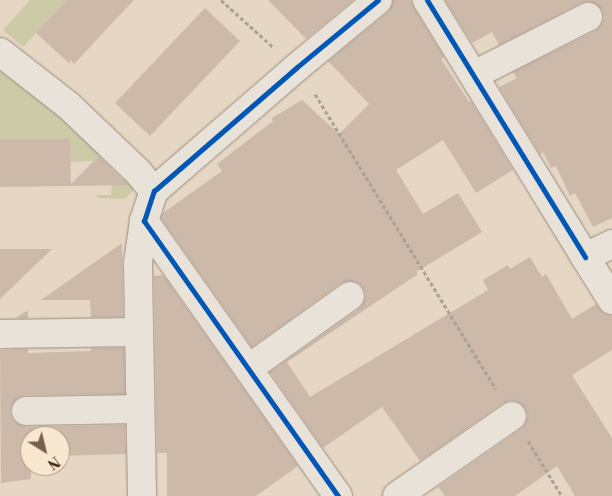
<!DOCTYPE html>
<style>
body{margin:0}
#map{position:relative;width:612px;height:496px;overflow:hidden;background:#e5d7c3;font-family:"Libre Bodoni",serif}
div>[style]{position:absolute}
.green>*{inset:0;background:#cccaa7}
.building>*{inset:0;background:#ccb9aa}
.path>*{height:3px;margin-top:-1.5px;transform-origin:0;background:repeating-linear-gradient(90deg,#aaa198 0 4px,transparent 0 6.5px)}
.roads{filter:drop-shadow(0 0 1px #998d80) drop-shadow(0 0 1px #998d80)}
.minor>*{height:28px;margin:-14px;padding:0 14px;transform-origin:14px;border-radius:14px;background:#e9e2d8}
.cycleway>*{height:5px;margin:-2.5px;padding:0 2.5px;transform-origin:2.5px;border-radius:2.5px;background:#0057b8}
span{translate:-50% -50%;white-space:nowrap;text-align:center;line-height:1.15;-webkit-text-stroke:4.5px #f7e7cf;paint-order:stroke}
.north{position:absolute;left:20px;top:426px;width:50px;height:50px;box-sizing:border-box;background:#f7e7cf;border:1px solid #ad9683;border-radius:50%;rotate:144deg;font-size:14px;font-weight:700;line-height:20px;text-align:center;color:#3f1d10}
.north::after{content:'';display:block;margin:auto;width:18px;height:22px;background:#795e4f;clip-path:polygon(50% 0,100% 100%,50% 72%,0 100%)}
</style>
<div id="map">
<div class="green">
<i style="clip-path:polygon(30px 0,67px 0,23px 47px,3px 30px)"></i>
<i style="clip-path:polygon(0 70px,63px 109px,135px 176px,134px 190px,125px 199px,97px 198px,97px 195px,111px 195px,112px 183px,118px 184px,126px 177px,103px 153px,94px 161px,70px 162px,70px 139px,0 139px)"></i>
</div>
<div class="building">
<i style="clip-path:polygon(67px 0,134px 0,74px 64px,70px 59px,70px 64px,36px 33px)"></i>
<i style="clip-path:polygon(268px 0,353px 0,306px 39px)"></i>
<i style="clip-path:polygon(393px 0,411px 0,414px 8px,444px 57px,441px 59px,469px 102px,471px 101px,513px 170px,476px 193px,443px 140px,396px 170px,423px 214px,458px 193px,482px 232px,416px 272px,418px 274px,287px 362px,310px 397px,488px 290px,483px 280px,508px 265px,510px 269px,530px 257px,542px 277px,546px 274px,572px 319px,596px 304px,604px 314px,612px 316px,612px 350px,572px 375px,612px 438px,612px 496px,575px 496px,557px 466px,515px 496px,445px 496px,438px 487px,521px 429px,526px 423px,528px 415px,525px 408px,519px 402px,511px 400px,503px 403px,420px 461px,382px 407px,323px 448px,270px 372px,359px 309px,364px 302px,366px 295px,363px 287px,356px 282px,348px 281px,341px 283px,252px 347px,161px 218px,163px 213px,222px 171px,217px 164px,273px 121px,272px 118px,302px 100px,339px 134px,369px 104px,328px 61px,388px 12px)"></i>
<i style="clip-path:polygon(445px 0,612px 0,612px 218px,593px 227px,575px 193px,570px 196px,556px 166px,551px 168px,543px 152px,540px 154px,499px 87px,517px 78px,513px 72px,595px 31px,601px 25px,604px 18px,602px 10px,596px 4px,589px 1px,581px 3px,499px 45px,492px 32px,472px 43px)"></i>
<i style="clip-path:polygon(205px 8px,240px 41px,150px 136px,115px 103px)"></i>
<i style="clip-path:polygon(0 139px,70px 139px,71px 184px,99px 156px,128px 185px,0 187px)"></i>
<i style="clip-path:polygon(122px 243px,123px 317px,91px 317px,90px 300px,41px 300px)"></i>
<i style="clip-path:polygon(0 249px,52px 249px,0 299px)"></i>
<i style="clip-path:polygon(163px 275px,298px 466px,256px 496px,167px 496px,167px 453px,157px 453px,154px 276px)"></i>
<i style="clip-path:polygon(28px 310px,28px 318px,16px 318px)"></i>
<i style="clip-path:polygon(91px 348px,124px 348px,125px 394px,25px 395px,18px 398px,12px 404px,10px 412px,12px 419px,18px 424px,26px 427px,125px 425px,126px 454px,60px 456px,60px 436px,30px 436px,31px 479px,1px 483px,0 350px,28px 349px,28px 353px,91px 351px)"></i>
</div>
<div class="path">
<i style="left:221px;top:0;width:70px;rotate:42.1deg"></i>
<i style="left:315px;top:94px;width:346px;rotate:58.5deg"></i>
<i style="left:528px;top:441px;width:65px;rotate:58.3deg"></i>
</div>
<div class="roads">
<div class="minor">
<i style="left:427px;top:0;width:302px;rotate:58.4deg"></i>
<i style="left:0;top:52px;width:88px;rotate:38deg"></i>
<i style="left:69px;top:106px;width:95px;rotate:43.7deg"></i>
<i style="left:138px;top:172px;width:25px;rotate:50deg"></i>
<i style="left:474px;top:75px;width:128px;rotate:-27deg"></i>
<i style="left:612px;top:244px;width:30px;rotate:154deg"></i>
<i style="left:585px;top:257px;width:51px;rotate:57.9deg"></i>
<i style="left:0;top:334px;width:139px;rotate:-0.8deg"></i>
<i style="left:249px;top:368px;width:124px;rotate:-35.5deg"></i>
<i style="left:26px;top:411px;width:114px;rotate:-1deg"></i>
<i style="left:142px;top:496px;width:233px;rotate:-91deg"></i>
<i style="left:138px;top:263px;width:42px;rotate:-81.9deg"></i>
<i style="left:338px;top:496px;width:337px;rotate:-125.2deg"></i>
<i style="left:144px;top:221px;width:32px;rotate:-72deg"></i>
<i style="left:154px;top:191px;width:189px;rotate:-40.9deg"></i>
<i style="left:297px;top:67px;width:105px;rotate:-39.6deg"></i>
<i style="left:397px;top:496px;width:140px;rotate:-34.8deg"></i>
</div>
</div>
<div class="cycleway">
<i style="left:427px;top:0;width:302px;rotate:58.4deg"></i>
<i style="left:338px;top:496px;width:337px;rotate:-125.2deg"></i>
<i style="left:144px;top:221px;width:32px;rotate:-72deg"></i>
<i style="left:154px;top:191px;width:189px;rotate:-40.9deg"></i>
<i style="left:297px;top:67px;width:105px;rotate:-39.6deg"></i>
</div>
<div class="north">N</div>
</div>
